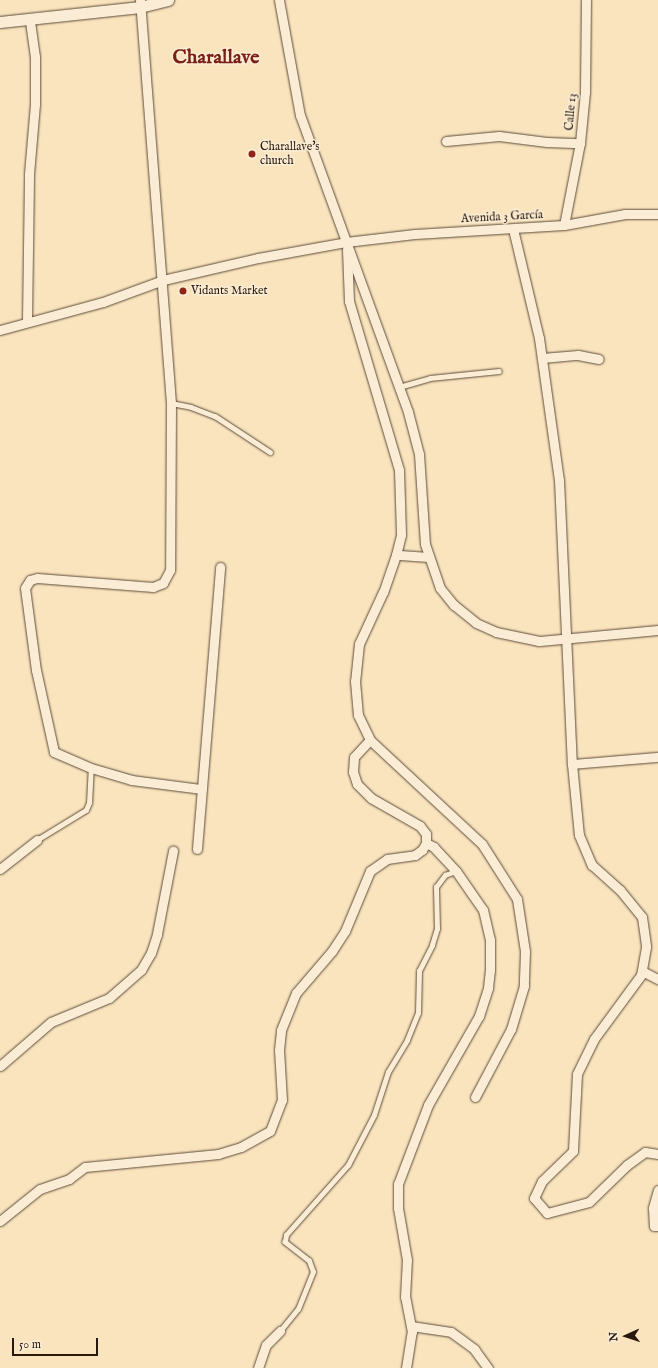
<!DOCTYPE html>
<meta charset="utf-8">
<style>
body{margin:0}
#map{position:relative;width:658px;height:1368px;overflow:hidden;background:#f9e4be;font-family:"IM FELL English",serif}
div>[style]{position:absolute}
.roads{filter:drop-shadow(0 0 1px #5d4b38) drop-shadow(0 0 1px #5d4b38)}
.service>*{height:4.5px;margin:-2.25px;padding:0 2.25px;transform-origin:2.25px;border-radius:2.25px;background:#fbedd5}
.minor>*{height:9px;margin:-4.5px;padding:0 4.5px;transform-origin:4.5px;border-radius:4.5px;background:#fbedd5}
.tertiary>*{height:11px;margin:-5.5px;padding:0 5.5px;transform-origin:5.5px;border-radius:5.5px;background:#fbedd5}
.dots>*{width:11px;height:11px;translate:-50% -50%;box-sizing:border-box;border:2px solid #fbedd5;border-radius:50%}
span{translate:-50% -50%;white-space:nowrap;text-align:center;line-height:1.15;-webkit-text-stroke:3px #fbedd5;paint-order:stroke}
.street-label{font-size:12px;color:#29180c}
.poi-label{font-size:12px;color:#29180c}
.left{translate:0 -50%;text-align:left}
.town-label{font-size:20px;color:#7a1f14;font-weight:700}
.north{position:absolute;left:606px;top:1316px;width:40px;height:40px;-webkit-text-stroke:3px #fbedd5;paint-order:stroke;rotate:267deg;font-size:11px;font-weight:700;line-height:16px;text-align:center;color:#29180c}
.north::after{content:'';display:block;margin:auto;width:14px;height:18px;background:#29180c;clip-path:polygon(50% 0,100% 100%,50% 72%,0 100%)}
.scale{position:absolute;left:12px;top:1338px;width:86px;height:18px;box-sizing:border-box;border:2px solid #29180c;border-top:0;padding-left:5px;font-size:12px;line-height:14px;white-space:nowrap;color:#29180c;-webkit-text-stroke:3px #fbedd5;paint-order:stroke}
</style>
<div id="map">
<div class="roads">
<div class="service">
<i style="left:399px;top:387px;width:32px;rotate:-16deg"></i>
<i style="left:430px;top:378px;width:69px;rotate:-5.8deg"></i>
<i style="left:171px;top:403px;width:20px;rotate:11deg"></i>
<i style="left:191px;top:407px;width:26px;rotate:21deg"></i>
<i style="left:215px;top:416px;width:66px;rotate:33.2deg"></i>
<i style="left:37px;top:840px;width:57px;rotate:-31.5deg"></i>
<i style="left:86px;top:810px;width:8px;rotate:-67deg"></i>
<i style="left:89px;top:803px;width:35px;rotate:-87deg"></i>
<i style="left:280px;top:1331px;width:28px;rotate:-51deg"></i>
<i style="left:298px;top:1309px;width:40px;rotate:-68deg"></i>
<i style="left:313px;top:1272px;width:12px;rotate:-110deg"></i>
<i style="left:309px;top:1261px;width:31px;rotate:-142deg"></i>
<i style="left:285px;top:1242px;width:7px;rotate:-82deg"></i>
<i style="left:286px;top:1235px;width:94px;rotate:-48.5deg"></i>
<i style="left:348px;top:1165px;width:56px;rotate:-62.5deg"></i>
<i style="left:374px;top:1115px;width:45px;rotate:-72deg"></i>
<i style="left:388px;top:1072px;width:37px;rotate:-59deg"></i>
<i style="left:407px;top:1040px;width:29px;rotate:-68deg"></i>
<i style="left:418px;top:1013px;width:42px;rotate:-88.6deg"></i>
<i style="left:419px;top:971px;width:29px;rotate:-63deg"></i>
<i style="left:432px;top:945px;width:17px;rotate:-73deg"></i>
<i style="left:437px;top:929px;width:42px;rotate:-91.4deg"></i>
<i style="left:436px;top:887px;width:15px;rotate:-53deg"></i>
<i style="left:445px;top:875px;width:12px;rotate:-20deg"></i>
</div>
<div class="minor">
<i style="left:140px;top:0;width:404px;rotate:85.6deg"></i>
<i style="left:171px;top:403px;width:167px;rotate:90.3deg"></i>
<i style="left:170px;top:570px;width:15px;rotate:118deg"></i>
<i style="left:163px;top:583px;width:11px;rotate:158deg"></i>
<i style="left:153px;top:587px;width:116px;rotate:-175.6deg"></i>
<i style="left:37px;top:578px;width:7px;rotate:164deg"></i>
<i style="left:30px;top:580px;width:9px;rotate:122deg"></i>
<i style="left:25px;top:588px;width:83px;rotate:82.4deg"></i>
<i style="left:36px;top:670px;width:84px;rotate:77.6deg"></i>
<i style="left:54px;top:752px;width:40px;rotate:23.4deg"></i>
<i style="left:91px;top:768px;width:43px;rotate:16.3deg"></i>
<i style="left:132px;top:780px;width:70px;rotate:7.4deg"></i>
<i style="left:279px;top:0;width:117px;rotate:79.7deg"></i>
<i style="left:300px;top:115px;width:316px;rotate:70deg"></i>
<i style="left:408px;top:412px;width:43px;rotate:75.3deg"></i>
<i style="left:419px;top:454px;width:90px;rotate:86.2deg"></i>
<i style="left:425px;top:544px;width:46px;rotate:71.2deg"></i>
<i style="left:440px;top:588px;width:22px;rotate:51deg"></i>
<i style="left:454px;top:605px;width:28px;rotate:39deg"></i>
<i style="left:476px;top:623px;width:22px;rotate:24deg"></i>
<i style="left:496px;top:632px;width:44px;rotate:11.8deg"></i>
<i style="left:539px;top:641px;width:120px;rotate:-5.3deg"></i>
<i style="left:446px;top:141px;width:53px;rotate:-5.4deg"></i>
<i style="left:499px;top:136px;width:48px;rotate:7.1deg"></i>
<i style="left:547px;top:142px;width:33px;rotate:2deg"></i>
<i style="left:564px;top:225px;width:84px;rotate:-79deg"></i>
<i style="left:580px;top:143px;width:51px;rotate:-84.4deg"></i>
<i style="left:585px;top:92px;width:92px;rotate:-89.4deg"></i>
<i style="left:513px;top:229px;width:112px;rotate:76.6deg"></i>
<i style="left:539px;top:338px;width:143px;rotate:82deg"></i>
<i style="left:559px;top:480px;width:284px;rotate:87.4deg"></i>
<i style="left:572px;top:764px;width:71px;rotate:84.4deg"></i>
<i style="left:579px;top:835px;width:33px;rotate:67deg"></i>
<i style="left:592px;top:865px;width:38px;rotate:42deg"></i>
<i style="left:620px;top:890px;width:35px;rotate:51deg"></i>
<i style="left:642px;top:917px;width:30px;rotate:82deg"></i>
<i style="left:646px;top:947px;width:28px;rotate:100deg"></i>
<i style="left:641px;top:975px;width:79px;rotate:126.3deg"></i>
<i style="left:594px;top:1039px;width:39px;rotate:116deg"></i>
<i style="left:577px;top:1074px;width:77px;rotate:93deg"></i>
<i style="left:573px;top:1151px;width:43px;rotate:135.9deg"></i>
<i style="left:542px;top:1181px;width:19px;rotate:115deg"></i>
<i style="left:534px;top:1198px;width:20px;rotate:49deg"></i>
<i style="left:547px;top:1213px;width:43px;rotate:-14.7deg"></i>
<i style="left:589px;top:1202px;width:53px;rotate:-44.2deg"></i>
<i style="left:627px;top:1165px;width:22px;rotate:-36deg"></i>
<i style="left:645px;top:1152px;width:13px;rotate:9deg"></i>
<i style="left:347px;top:249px;width:52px;rotate:87.8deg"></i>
<i style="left:349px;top:301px;width:176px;rotate:73.5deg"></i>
<i style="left:399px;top:470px;width:65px;rotate:88.2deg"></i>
<i style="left:401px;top:535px;width:21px;rotate:104deg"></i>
<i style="left:27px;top:321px;width:147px;rotate:-89.2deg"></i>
<i style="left:29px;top:174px;width:70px;rotate:-85.1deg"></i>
<i style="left:35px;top:104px;width:47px;rotate:-90deg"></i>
<i style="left:35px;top:57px;width:37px;rotate:-98deg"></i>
<i style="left:0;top:330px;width:107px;rotate:-15.2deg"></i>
<i style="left:103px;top:302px;width:64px;rotate:-20.1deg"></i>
<i style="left:163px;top:280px;width:98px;rotate:-13deg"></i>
<i style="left:258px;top:258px;width:89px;rotate:-10.3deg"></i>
<i style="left:346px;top:242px;width:69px;rotate:-6.6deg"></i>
<i style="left:415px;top:234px;width:149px;rotate:-3.5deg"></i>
<i style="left:564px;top:225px;width:62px;rotate:-10.2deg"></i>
<i style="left:625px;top:214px;width:33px"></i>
<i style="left:542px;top:358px;width:36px;rotate:-5deg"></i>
<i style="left:578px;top:355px;width:21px;rotate:11deg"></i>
<i style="left:428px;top:557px;width:32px;rotate:-176deg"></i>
<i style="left:396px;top:555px;width:39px;rotate:109deg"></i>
<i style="left:383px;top:592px;width:57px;rotate:114.8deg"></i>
<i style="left:359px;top:644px;width:37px;rotate:96deg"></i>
<i style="left:355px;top:681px;width:34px;rotate:85deg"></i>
<i style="left:358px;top:715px;width:28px;rotate:64deg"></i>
<i style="left:370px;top:740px;width:153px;rotate:42.9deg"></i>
<i style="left:482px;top:844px;width:65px;rotate:57.5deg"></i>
<i style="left:517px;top:899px;width:53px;rotate:81.3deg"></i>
<i style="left:525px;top:951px;width:35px;rotate:92deg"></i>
<i style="left:524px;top:986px;width:45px;rotate:106.8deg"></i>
<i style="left:511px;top:1029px;width:77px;rotate:117.9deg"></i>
<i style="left:572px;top:764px;width:86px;rotate:-4.7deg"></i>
<i style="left:197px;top:849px;width:283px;rotate:-85.3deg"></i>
<i style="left:0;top:869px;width:47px;rotate:-38.1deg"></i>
<i style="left:642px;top:971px;width:18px;rotate:27deg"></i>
<i style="left:0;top:1066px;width:67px;rotate:-40.8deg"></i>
<i style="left:51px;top:1022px;width:63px;rotate:-22.5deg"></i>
<i style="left:109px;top:998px;width:43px;rotate:-41.2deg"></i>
<i style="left:141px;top:970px;width:20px;rotate:-60deg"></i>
<i style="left:151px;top:953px;width:20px;rotate:-72deg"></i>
<i style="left:157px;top:934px;width:85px;rotate:-79.1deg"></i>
<i style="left:658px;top:1190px;width:19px;rotate:106deg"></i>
<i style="left:653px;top:1208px;width:18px;rotate:87deg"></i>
<i style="left:654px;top:1226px;width:4px"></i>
<i style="left:0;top:1221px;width:51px;rotate:-38.7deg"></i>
<i style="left:40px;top:1189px;width:31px;rotate:-19deg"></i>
<i style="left:69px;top:1179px;width:20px;rotate:-37deg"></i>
<i style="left:85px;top:1167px;width:134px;rotate:-5.6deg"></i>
<i style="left:218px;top:1154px;width:24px;rotate:-17deg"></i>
<i style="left:241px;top:1147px;width:33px;rotate:-29deg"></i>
<i style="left:270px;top:1131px;width:33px;rotate:-69deg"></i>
<i style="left:282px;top:1100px;width:50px;rotate:-93.4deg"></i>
<i style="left:279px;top:1050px;width:20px;rotate:-84deg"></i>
<i style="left:281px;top:1030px;width:40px;rotate:-68deg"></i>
<i style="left:296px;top:993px;width:55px;rotate:-49.4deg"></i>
<i style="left:332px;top:951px;width:24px;rotate:-57deg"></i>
<i style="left:345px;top:931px;width:65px;rotate:-67.4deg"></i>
<i style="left:370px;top:871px;width:21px;rotate:-35deg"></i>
<i style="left:387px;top:859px;width:28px;rotate:-8deg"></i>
<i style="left:415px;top:855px;width:9px;rotate:-36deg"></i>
<i style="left:422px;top:850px;width:8px;rotate:-60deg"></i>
<i style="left:426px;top:843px;width:9px;rotate:-90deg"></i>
<i style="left:426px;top:834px;width:10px;rotate:-127deg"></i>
<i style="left:420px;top:826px;width:56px;rotate:-150.3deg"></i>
<i style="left:371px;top:798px;width:20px;rotate:-135deg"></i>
<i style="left:357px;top:784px;width:13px;rotate:-108deg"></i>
<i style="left:353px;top:772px;width:15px;rotate:-86deg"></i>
<i style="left:354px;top:757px;width:23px;rotate:-47deg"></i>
<i style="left:411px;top:1326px;width:40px;rotate:8.5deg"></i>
<i style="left:451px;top:1332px;width:29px;rotate:36deg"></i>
<i style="left:474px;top:1349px;width:24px;rotate:54deg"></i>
<i style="left:258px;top:1368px;width:24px;rotate:-71deg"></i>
<i style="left:266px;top:1345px;width:20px;rotate:-45deg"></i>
<i style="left:406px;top:1368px;width:36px;rotate:-81deg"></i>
<i style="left:412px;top:1332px;width:36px;rotate:-101deg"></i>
<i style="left:405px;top:1297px;width:37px;rotate:-87deg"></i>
<i style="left:407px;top:1260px;width:53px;rotate:-99.8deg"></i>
<i style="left:398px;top:1208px;width:24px;rotate:-90deg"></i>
<i style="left:398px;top:1184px;width:85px;rotate:-69.2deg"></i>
<i style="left:428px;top:1105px;width:103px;rotate:-60.2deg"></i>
<i style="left:479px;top:1016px;width:29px;rotate:-72deg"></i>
<i style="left:488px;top:988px;width:18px;rotate:-84deg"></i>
<i style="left:490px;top:970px;width:30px;rotate:-90deg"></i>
<i style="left:490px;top:940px;width:31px;rotate:-103deg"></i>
<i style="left:483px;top:910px;width:47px;rotate:-124.7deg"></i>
<i style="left:456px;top:871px;width:33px;rotate:-133deg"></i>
<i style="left:434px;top:847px;width:9px;rotate:-153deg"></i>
</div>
<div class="tertiary">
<i style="left:0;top:22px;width:141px;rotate:-6.1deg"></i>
<i style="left:140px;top:7px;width:29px;rotate:-14deg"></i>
</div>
</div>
<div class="dots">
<i style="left:252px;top:154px;background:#8f2418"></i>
<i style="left:183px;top:291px;background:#8f2418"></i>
</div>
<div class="street-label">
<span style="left:571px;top:112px;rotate:-85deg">Calle 13</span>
<span style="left:502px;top:217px;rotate:-3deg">Avenida 3 García</span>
</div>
<div class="poi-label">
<span class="left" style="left:260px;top:154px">Charallave's<br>church</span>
<span class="left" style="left:191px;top:291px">Vidants Market</span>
</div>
<div class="town-label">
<span style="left:216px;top:57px">Charallave</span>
</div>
<div class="north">N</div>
<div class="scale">50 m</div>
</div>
